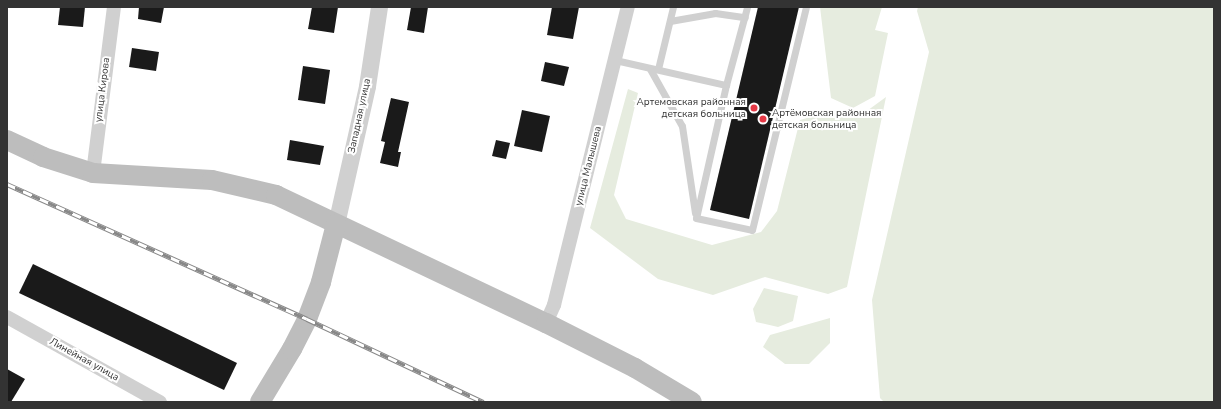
<!DOCTYPE html>
<meta charset="utf-8">
<style>
body{margin:0}
#map{position:relative;width:1221px;height:409px;overflow:hidden;background:#fff;font-family:"Nunito Sans",sans-serif}
div>[style]{position:absolute}
.green>*{inset:0;background:#e6ecdf}
.building>*{inset:0;background:#1a1a1a}
.service>*{height:7px;margin:-3.5px;padding:0 3.5px;transform-origin:3.5px;border-radius:3.5px;background:#d0d0d0}
.minor>*{height:14px;margin:-7px;padding:0 7px;transform-origin:7px;border-radius:7px;background:#d0d0d0}
.tertiary>*{height:17px;margin:-8.5px;padding:0 8.5px;transform-origin:8.5px;border-radius:8.5px;background:#d0d0d0}
.secondary>*{height:20px;margin:-10px;padding:0 10px;transform-origin:10px;border-radius:10px;background:#bdbdbd}
.rail>*{height:4.5px;margin-top:-2.25px;transform-origin:0;background:repeating-linear-gradient(90deg,#fff 0 9px,#888 0 18px);box-sizing:border-box;border-block:1px solid #888}
.dots>*{width:11px;height:11px;translate:-50% -50%;box-sizing:border-box;border:2px solid #fff;border-radius:50%}
span{translate:-50% -50%;white-space:nowrap;text-align:center;line-height:1.15;-webkit-text-stroke:4px #fff;paint-order:stroke}
.street-label{font-size:10px;color:#333}
.poi-label{font-size:10px;color:#333}
.right{translate:-100% -50%;text-align:right}
.left{translate:0 -50%;text-align:left}
.frame{position:absolute;inset:0;border:8px solid #333;pointer-events:none}
</style>
<div id="map">
<div class="green">
<i style="clip-path:polygon(820px 7px,882px 7px,875px 30px,888px 33px,875px 96px,853px 108px,831px 98px)"></i>
<i style="clip-path:polygon(918px 7px,1214px 7px,1214px 402px,884px 402px,880px 398px,872px 300px,929px 52px,917px 11px)"></i>
<i style="clip-path:polygon(628px 89px,638px 93px,614px 195px,626px 219px,712px 245px,761px 232px,777px 211px,800px 120px,828px 112px,860px 116px,886px 97px,847px 287px,828px 294px,765px 277px,713px 295px,658px 279px,590px 228px)"></i>
<i style="clip-path:polygon(764px 288px,798px 296px,793px 321px,778px 327px,756px 322px,753px 309px)"></i>
<i style="clip-path:polygon(830px 318px,830px 343px,809px 364px,785px 364px,763px 347px,770px 335px)"></i>
</div>
<div class="building">
<i style="clip-path:polygon(60px 7px,85px 7px,83px 27px,58px 25px)"></i>
<i style="clip-path:polygon(139px 7px,164px 7px,161px 23px,138px 19px)"></i>
<i style="clip-path:polygon(312px 7px,338px 7px,334px 33px,308px 29px)"></i>
<i style="clip-path:polygon(411px 7px,428px 7px,424px 33px,407px 30px)"></i>
<i style="clip-path:polygon(552px 7px,579px 7px,573px 39px,547px 35px)"></i>
<i style="clip-path:polygon(758px 7px,799px 7px,749px 219px,710px 210px)"></i>
<i style="clip-path:polygon(132px 48px,159px 52px,156px 71px,129px 67px)"></i>
<i style="clip-path:polygon(545px 62px,569px 67px,564px 86px,541px 81px)"></i>
<i style="clip-path:polygon(303px 66px,330px 70px,325px 104px,298px 100px)"></i>
<i style="clip-path:polygon(391px 98px,409px 102px,398px 152px,401px 152px,398px 167px,380px 163px,385px 142px,381px 141px)"></i>
<i style="clip-path:polygon(522px 110px,550px 116px,542px 152px,514px 146px)"></i>
<i style="clip-path:polygon(290px 140px,324px 146px,320px 165px,287px 160px)"></i>
<i style="clip-path:polygon(496px 140px,510px 143px,506px 159px,492px 156px)"></i>
<i style="clip-path:polygon(33px 264px,237px 363px,224px 390px,19px 293px)"></i>
<i style="clip-path:polygon(7px 369px,25px 379px,11px 402px,7px 402px)"></i>
</div>
<div class="service">
<i style="left:670px;top:21px;width:46px;rotate:-10.1deg"></i>
<i style="left:715px;top:13px;width:30px;rotate:8deg"></i>
<i style="left:615px;top:60px;width:114px;rotate:12.7deg"></i>
<i style="left:726px;top:85px;width:81px;rotate:-74.9deg"></i>
<i style="left:650px;top:69px;width:65px;rotate:60.7deg"></i>
<i style="left:682px;top:126px;width:88px;rotate:81.5deg"></i>
<i style="left:658px;top:69px;width:64px;rotate:-76.4deg"></i>
<i style="left:726px;top:85px;width:136px;rotate:102.7deg"></i>
<i style="left:696px;top:218px;width:57px;rotate:12.1deg"></i>
<i style="left:752px;top:230px;width:229px;rotate:-76.4deg"></i>
</div>
<div class="minor">
<i style="left:93px;top:173px;width:167px;rotate:-82.8deg"></i>
<i style="left:7px;top:317px;width:175px;rotate:29.1deg"></i>
<i style="left:546px;top:323px;width:20px;rotate:-66deg"></i>
<i style="left:554px;top:305px;width:307px;rotate:-76.1deg"></i>
</div>
<div class="tertiary">
<i style="left:336px;top:224px;width:141px;rotate:-77.3deg"></i>
<i style="left:367px;top:86px;width:80px;rotate:-81.4deg"></i>
</div>
<div class="secondary">
<i style="left:7px;top:140px;width:40px;rotate:25deg"></i>
<i style="left:43px;top:157px;width:52px;rotate:17.7deg"></i>
<i style="left:93px;top:173px;width:119px;rotate:3.4deg"></i>
<i style="left:212px;top:180px;width:66px;rotate:13.2deg"></i>
<i style="left:276px;top:195px;width:299px;rotate:25.4deg"></i>
<i style="left:546px;top:323px;width:100px;rotate:26.8deg"></i>
<i style="left:635px;top:368px;width:66px;rotate:30.8deg"></i>
<i style="left:260px;top:402px;width:62px;rotate:-58.9deg"></i>
<i style="left:292px;top:349px;width:34px;rotate:-63deg"></i>
<i style="left:307px;top:319px;width:40px;rotate:-69deg"></i>
<i style="left:321px;top:282px;width:60px;rotate:-75.5deg"></i>
</div>
<div class="rail">
<i style="left:7px;top:184px;width:329px;rotate:24.2deg"></i>
<i style="left:307px;top:319px;width:195px;rotate:25.2deg"></i>
</div>
<div class="dots">
<i style="left:754px;top:108px;background:#e63946"></i>
<i style="left:763px;top:119px;background:#e63946"></i>
</div>
<div class="street-label">
<span style="left:103px;top:90px;rotate:-83deg">улица Кирова</span>
<span style="left:360px;top:116px;rotate:-78deg">Западная улица</span>
<span style="left:589px;top:166px;rotate:-76deg">улица Малышева</span>
<span style="left:84px;top:360px;rotate:29deg">Линейная улица</span>
</div>
<div class="poi-label">
<span class="right" style="left:746px;top:108px">Артемовская районная<br>детская больница</span>
<span class="left" style="left:772px;top:119px">Артёмовская районная<br>детская больница</span>
</div>
<div class="frame"></div>
</div>
